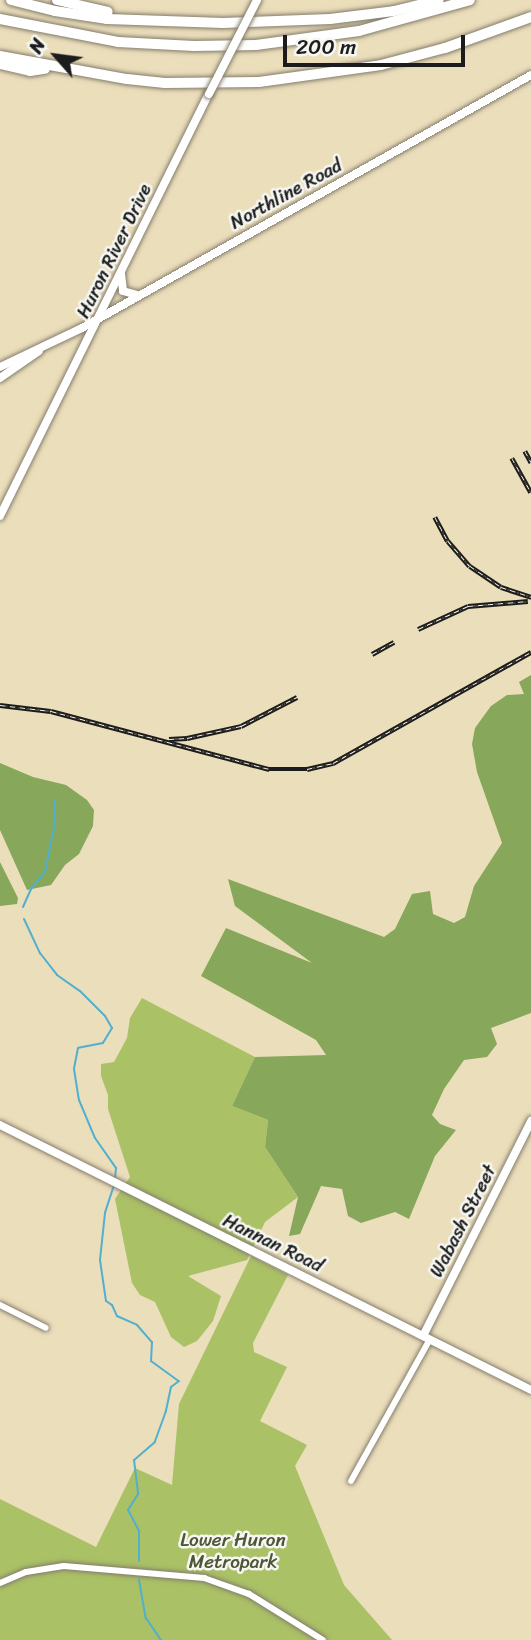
<!DOCTYPE html>
<style>
body{margin:0}
#map{position:relative;width:531px;height:1640px;overflow:hidden;background:#ebdebb;font-family:Sriracha,sans-serif}
div>[style]{position:absolute}
.green>*{inset:0;background:#aac166}
.forest>*{inset:0;background:#87a75b}
.stream>*{height:2px;margin:-1px;padding:0 1px;transform-origin:1px;border-radius:1px;background:#51afcf}
.roads{filter:drop-shadow(0 0 2px #847d6c) drop-shadow(0 0 2px #847d6c)}
.street>*{height:6px;margin:-3px;padding:0 3px;transform-origin:3px;border-radius:3px;background:#fff}
.secondary>*{height:8px;margin:-4px;padding:0 4px;transform-origin:4px;border-radius:4px;background:#fff}
.highway>*{height:10px;margin:-5px;padding:0 5px;transform-origin:5px;border-radius:5px;background:#fff}
.rail>*{height:4.5px;margin-top:-2.25px;transform-origin:0;background:repeating-linear-gradient(90deg,#f6f6f2 0 5px,#1c1c1c 0 10px);box-sizing:border-box;border-block:2px solid #1c1c1c}
.bridges{filter:drop-shadow(0 0 2px #847d6c) drop-shadow(0 0 2px #847d6c)}
.secondary-bridge>*{height:8px;margin:-4px;padding:0 4px;transform-origin:4px;border-radius:4px;background:#fff}
span{translate:-50% -50%;white-space:nowrap;text-align:center;line-height:1.15;-webkit-text-stroke:5px #f6f6f2;paint-order:stroke}
.street-label{font-size:19px;color:#1c1c1c}
.park-label{font-size:19px;color:#4e5636}
.north{position:absolute;left:21px;top:21px;width:70px;height:70px;-webkit-text-stroke:5px #f6f6f2;paint-order:stroke;rotate:298deg;font-size:19px;font-weight:700;line-height:28px;text-align:center;color:#1c1c1c}
.north::after{content:'';display:block;margin:auto;width:24px;height:32px;background:#1c1c1c;clip-path:polygon(50% 0,100% 100%,50% 72%,0 100%)}
.scale{position:absolute;left:283px;top:35px;width:182px;height:32px;box-sizing:border-box;border:4px solid #1c1c1c;border-top:0;padding-left:9px;font-size:21px;line-height:24px;white-space:nowrap;color:#1c1c1c;-webkit-text-stroke:5px #f6f6f2;paint-order:stroke}
</style>
<div id="map">
<div class="green">
<i style="clip-path:polygon(142px 998px,255px 1057px,232px 1106px,268px 1120px,265px 1147px,298px 1197px,265px 1222px,247px 1260px,188px 1276px,221px 1296px,213px 1321px,197px 1341px,184px 1347px,171px 1337px,155px 1302px,140px 1295px,132px 1283px,115px 1199px,130px 1177px,108px 1109px,108px 1095px,101px 1076px,101px 1064px,114px 1062px,127px 1038px,130px 1018px)"></i>
<i style="clip-path:polygon(251px 1256px,288px 1275px,253px 1343px,254px 1352px,287px 1367px,260px 1421px,307px 1445px,295px 1466px,344px 1585px,392px 1640px,0 1640px,0 1499px,96px 1547px,135px 1468px,172px 1485px,179px 1404px)"></i>
</div>
<div class="forest">
<i style="clip-path:polygon(531px 675px,531px 1013px,491px 1028px,497px 1044px,487px 1057px,464px 1060px,444px 1089px,432px 1115px,440px 1124px,456px 1130px,435px 1156px,409px 1219px,395px 1212px,361px 1223px,348px 1216px,342px 1189px,321px 1186px,300px 1234px,289px 1236px,298px 1197px,265px 1147px,268px 1120px,232px 1106px,255px 1057px,326px 1055px,316px 1040px,201px 976px,226px 928px,312px 963px,235px 906px,228px 879px,384px 937px,395px 929px,412px 894px,430px 891px,433px 914px,454px 923px,465px 917px,474px 886px,502px 843px,477px 772px,472px 744px,475px 728px,491px 706px,507px 695px,524px 694px,519px 682px)"></i>
<i style="clip-path:polygon(0 763px,33px 777px,66px 785px,87px 800px,94px 810px,93px 826px,79px 854px,65px 865px,51px 885px,27px 890px,0 830px)"></i>
<i style="clip-path:polygon(0 862px,18px 898px,17px 904px,0 906px)"></i>
</div>
<div class="stream">
<i style="left:23px;top:907px;width:20px;rotate:-66deg"></i>
<i style="left:31px;top:889px;width:22px;rotate:-51deg"></i>
<i style="left:45px;top:872px;width:46px;rotate:-78.7deg"></i>
<i style="left:54px;top:827px;width:26px;rotate:-88deg"></i>
<i style="left:24px;top:919px;width:38px;rotate:65deg"></i>
<i style="left:40px;top:953px;width:28px;rotate:52deg"></i>
<i style="left:57px;top:975px;width:28px;rotate:35deg"></i>
<i style="left:80px;top:991px;width:35px;rotate:45deg"></i>
<i style="left:105px;top:1016px;width:14px;rotate:60deg"></i>
<i style="left:112px;top:1028px;width:17px;rotate:121deg"></i>
<i style="left:103px;top:1043px;width:25px;rotate:169deg"></i>
<i style="left:78px;top:1048px;width:21px;rotate:101deg"></i>
<i style="left:74px;top:1069px;width:31px;rotate:81deg"></i>
<i style="left:79px;top:1100px;width:41px;rotate:67.2deg"></i>
<i style="left:95px;top:1138px;width:37px;rotate:55deg"></i>
<i style="left:116px;top:1168px;width:12px;rotate:95deg"></i>
<i style="left:114px;top:1185px;width:29px;rotate:108deg"></i>
<i style="left:105px;top:1213px;width:47px;rotate:96.1deg"></i>
<i style="left:100px;top:1260px;width:41px;rotate:81.7deg"></i>
<i style="left:106px;top:1301px;width:7px;rotate:34deg"></i>
<i style="left:112px;top:1305px;width:12px;rotate:66deg"></i>
<i style="left:117px;top:1316px;width:22px;rotate:24deg"></i>
<i style="left:137px;top:1325px;width:23px;rotate:49deg"></i>
<i style="left:152px;top:1342px;width:19px;rotate:93deg"></i>
<i style="left:151px;top:1361px;width:34px;rotate:36deg"></i>
<i style="left:179px;top:1381px;width:10px;rotate:143deg"></i>
<i style="left:171px;top:1387px;width:25px;rotate:102deg"></i>
<i style="left:166px;top:1411px;width:33px;rotate:110deg"></i>
<i style="left:155px;top:1442px;width:28px;rotate:139deg"></i>
<i style="left:134px;top:1460px;width:34px;rotate:83deg"></i>
<i style="left:138px;top:1494px;width:19px;rotate:122deg"></i>
<i style="left:128px;top:1510px;width:24px;rotate:62deg"></i>
<i style="left:139px;top:1531px;width:30px;rotate:90deg"></i>
<i style="left:139px;top:1580px;width:39px;rotate:80deg"></i>
<i style="left:146px;top:1618px;width:27px;rotate:56deg"></i>
</div>
<div class="roads">
<div class="street">
<i style="left:0;top:1305px;width:51px;rotate:26.6deg"></i>
<i style="left:351px;top:1481px;width:162px;rotate:-60.9deg"></i>
<i style="left:0;top:1583px;width:28px;rotate:-23deg"></i>
<i style="left:26px;top:1572px;width:38px;rotate:-9deg"></i>
<i style="left:64px;top:1566px;width:141px;rotate:4.9deg"></i>
<i style="left:204px;top:1578px;width:48px;rotate:19.6deg"></i>
<i style="left:249px;top:1594px;width:87px;rotate:31.9deg"></i>
</div>
<div class="secondary">
<i style="left:121px;top:274px;width:17px;rotate:83deg"></i>
<i style="left:123px;top:291px;width:15px;rotate:16deg"></i>
<i style="left:0;top:367px;width:91px;rotate:-25.4deg"></i>
<i style="left:82px;top:328px;width:515px;rotate:-29.4deg"></i>
<i style="left:0;top:378px;width:47px;rotate:-34.7deg"></i>
<i style="left:0;top:516px;width:471px;rotate:-63.7deg"></i>
<i style="left:0;top:1125px;width:593px;rotate:26.52deg"></i>
<i style="left:423px;top:1336px;width:241px;rotate:-63.3deg"></i>
</div>
<div class="highway">
<i style="left:11px;top:0;width:45px;rotate:14deg"></i>
<i style="left:55px;top:11px;width:53px;rotate:8.7deg"></i>
<i style="left:107px;top:19px;width:116px;rotate:2deg"></i>
<i style="left:223px;top:23px;width:107px;rotate:-2.1deg"></i>
<i style="left:330px;top:19px;width:64px;rotate:-7.1deg"></i>
<i style="left:394px;top:11px;width:46px;rotate:-13.7deg"></i>
<i style="left:57px;top:0;width:52px;rotate:13.2deg"></i>
<i style="left:0;top:19px;width:120px;rotate:11deg"></i>
<i style="left:118px;top:42px;width:76px;rotate:3deg"></i>
<i style="left:194px;top:46px;width:62px;rotate:-0.9deg"></i>
<i style="left:256px;top:45px;width:104px;rotate:-7.7deg"></i>
<i style="left:359px;top:31px;width:115px;rotate:-15.6deg"></i>
<i style="left:0;top:56px;width:129px;rotate:10.3deg"></i>
<i style="left:127px;top:79px;width:38px;rotate:6deg"></i>
<i style="left:165px;top:83px;width:94px;rotate:-0.6deg"></i>
<i style="left:259px;top:82px;width:123px;rotate:-7.9deg"></i>
<i style="left:381px;top:65px;width:66px;rotate:-14.9deg"></i>
<i style="left:445px;top:48px;width:91px;rotate:-19.8deg"></i>
<i style="left:0;top:64px;width:31px;rotate:13deg"></i>
<i style="left:30px;top:71px;width:15px;rotate:-8deg"></i>
</div>
</div>
<div class="rail">
<i style="left:525px;top:451px;width:13px;rotate:61deg"></i>
<i style="left:512px;top:458px;width:39px;rotate:61deg"></i>
<i style="left:435px;top:517px;width:27px;rotate:62deg"></i>
<i style="left:448px;top:541px;width:33px;rotate:49deg"></i>
<i style="left:470px;top:566px;width:37px;rotate:34deg"></i>
<i style="left:501px;top:587px;width:32px;rotate:18deg"></i>
<i style="left:418px;top:629px;width:55px;rotate:-24.7deg"></i>
<i style="left:468px;top:606px;width:60px;rotate:-4.8deg"></i>
<i style="left:372px;top:654px;width:25px;rotate:-29deg"></i>
<i style="left:0;top:705px;width:51px;rotate:6.7deg"></i>
<i style="left:51px;top:711px;width:226px;rotate:14.9deg"></i>
<i style="left:269px;top:769px;width:38px"></i>
<i style="left:307px;top:769px;width:27px;rotate:-13deg"></i>
<i style="left:333px;top:763px;width:227px;rotate:-29.3deg"></i>
<i style="left:169px;top:739px;width:18px;rotate:-3deg"></i>
<i style="left:187px;top:738px;width:55px;rotate:-12.5deg"></i>
<i style="left:241px;top:726px;width:63px;rotate:-27.4deg"></i>
</div>
<div class="bridges">
<div class="secondary-bridge">
<i style="left:209px;top:94px;width:106px;rotate:-62.9deg"></i>
</div>
</div>
<div class="street-label">
<span style="left:286px;top:194px;rotate:-29deg">Northline Road</span>
<span style="left:114px;top:251px;rotate:-64deg">Huron River Drive</span>
<span style="left:463px;top:1221px;rotate:-63deg">Wabash Street</span>
<span style="left:273px;top:1243px;rotate:26deg">Hannan Road</span>
</div>
<div class="park-label">
<span style="left:233px;top:1551px">Lower Huron<br>Metropark</span>
</div>
<div class="north">N</div>
<div class="scale">200 m</div>
</div>
